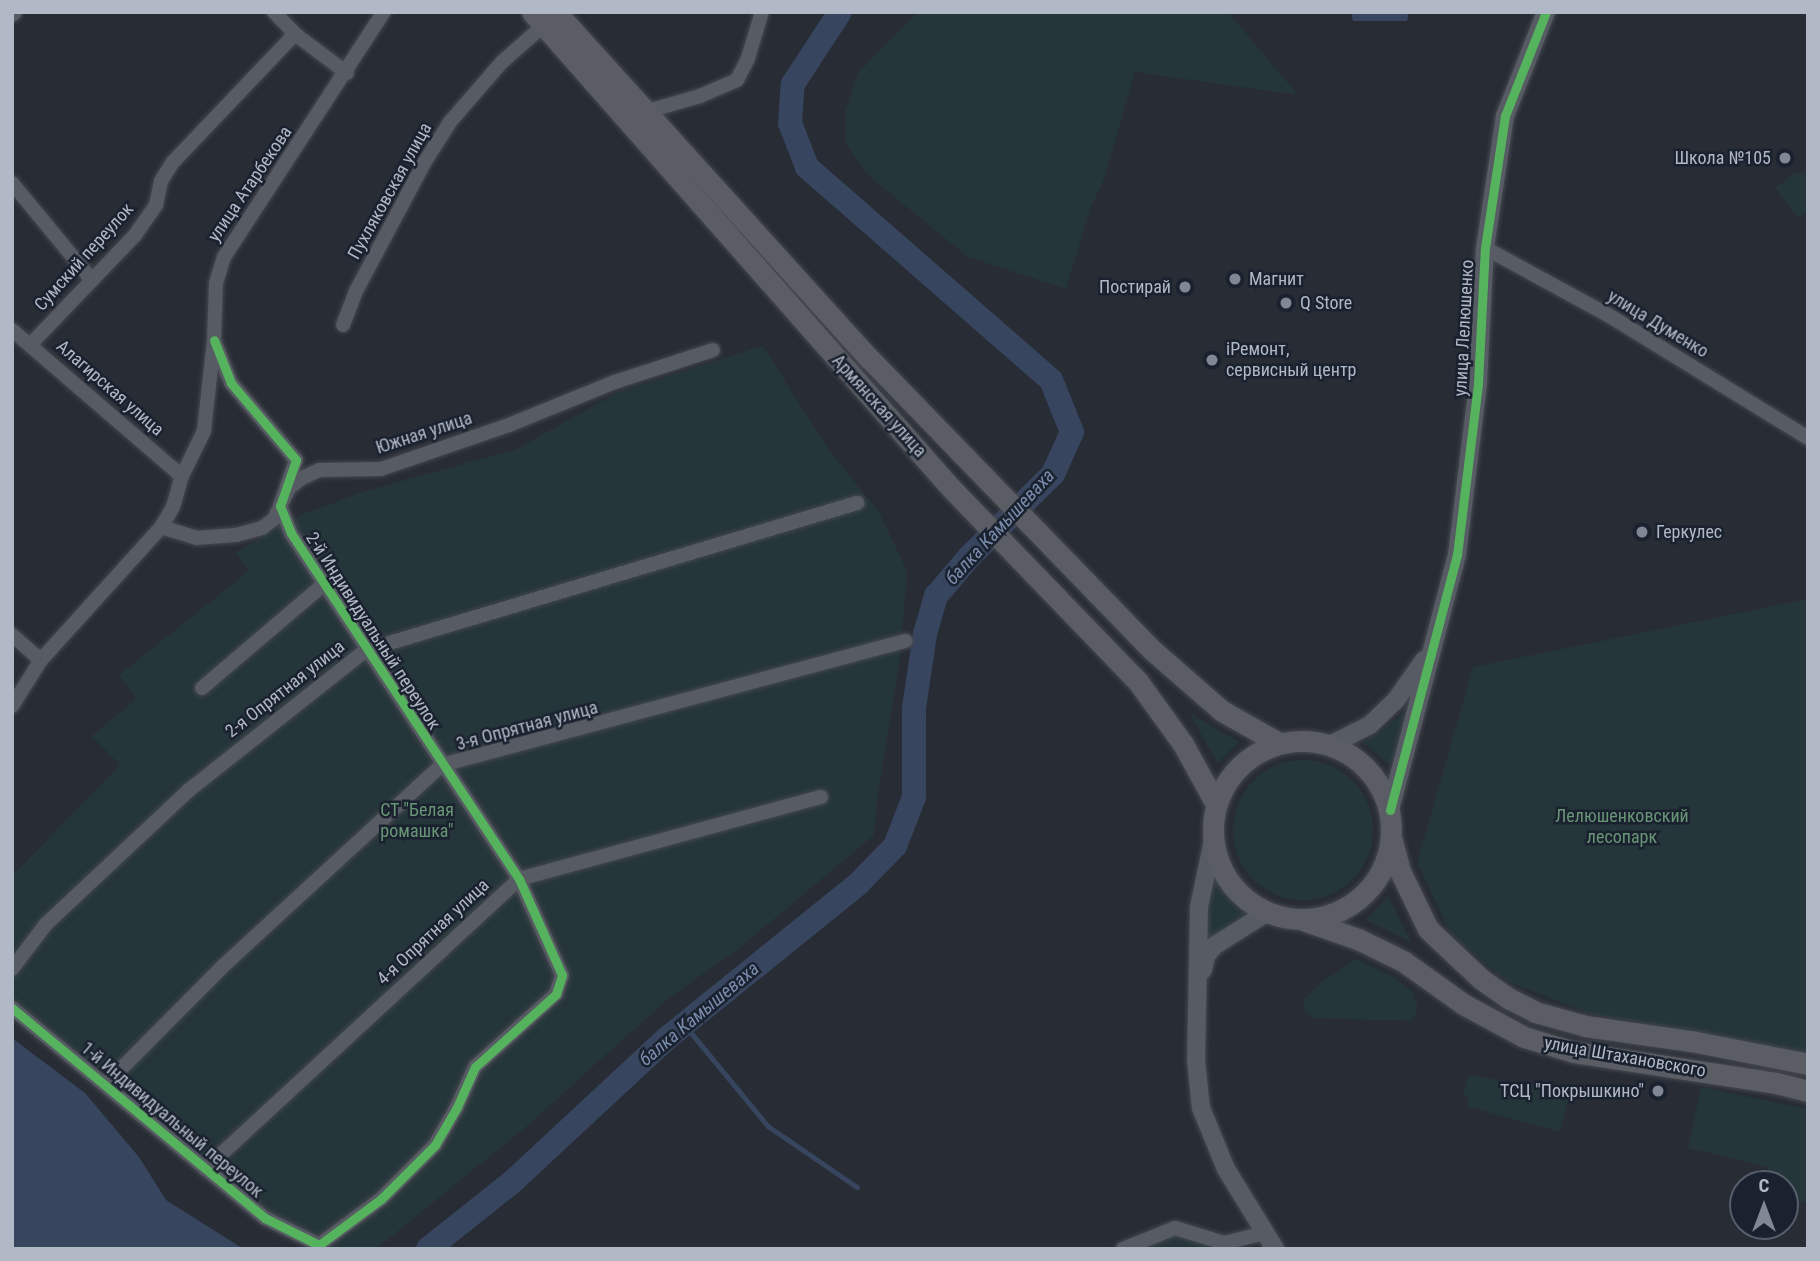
<!DOCTYPE html>
<meta charset="utf-8">
<style>
body{margin:0}
#map{position:relative;width:1820px;height:1261px;overflow:hidden;background:#282c35;font-family:"Roboto Condensed",sans-serif}
div>[style]{position:absolute}
.green>*{inset:0;background:#25363a}
.round{border-radius:50%}
.water>*{inset:0;background:#37455f}
.stream>*{height:4.5px;margin:-2.25px;padding:0 2.25px;transform-origin:2.25px;border-radius:2.25px;background:#37455f}
.river>*{height:24px;margin:-12px;padding:0 12px;transform-origin:12px;border-radius:12px;background:#37455f}
.roads{filter:drop-shadow(0 0 2px #44474e) drop-shadow(0 0 2px #44474e)}
.minor>*{height:14px;margin:-7px;padding:0 7px;transform-origin:7px;border-radius:7px;background:#575b63}
.tertiary>*{height:18px;margin:-9px;padding:0 9px;transform-origin:9px;border-radius:9px;background:#575b63}
.primary>*{height:21px;margin:-10.5px;padding:0 10.5px;transform-origin:10.5px;border-radius:10.5px;background:#5a5d64}
.primary>.ring{margin:-10.5px;padding:0;box-sizing:content-box;background:none;border:21px solid #5a5d64;border-radius:50%}
.cycleway>*{height:9px;margin:-4.5px;padding:0 4.5px;transform-origin:4.5px;border-radius:4.5px;background:#56b35d}
.dots>*{width:19px;height:19px;translate:-50% -50%;box-sizing:border-box;border:4px solid #1b222f;border-radius:50%}
span{translate:-50% -50%;white-space:nowrap;text-align:center;line-height:1.15;-webkit-text-stroke:5px #1b222f;paint-order:stroke}
.poi-label{font-size:18px;color:#b1b8c6}
.right{translate:-100% -50%;text-align:right}
.left{translate:0 -50%;text-align:left}
.street-label{font-size:18px;color:#b1b8c6}
.park-label{font-size:18px;color:#699677}
.water-label{font-size:19px;color:#7a8cad;font-style:italic}
.frame{position:absolute;inset:0;border:14px solid #b1b8c6;pointer-events:none}
.north{position:absolute;left:1729px;top:1170px;width:70px;height:70px;box-sizing:border-box;background:#1b222f;border:2px solid #575e6b;border-radius:50%;rotate:0deg;font-size:19px;font-weight:700;line-height:28px;text-align:center;color:#b1b8c6}
.north::after{content:'';display:block;margin:auto;width:24px;height:32px;background:#818793;clip-path:polygon(50% 0,100% 100%,50% 72%,0 100%)}
</style>
<div id="map">
<div class="green">
<i style="clip-path:polygon(918px 12px,1228px 12px,1298px 95px,1135px 72px,1104px 179px,1090px 209px,1066px 289px,968px 257px,869px 176px,846px 144px,845px 113px,858px 73px)"></i>
<i style="clip-path:polygon(1795px 173px,1808px 173px,1808px 211px,1798px 218px,1775px 188px)"></i>
<i style="clip-path:polygon(763px 346px,826px 446px,880px 514px,907px 571px,900px 657px,878px 793px,874px 835px,737px 950px,670px 997px,527px 1126px,376px 1249px,334px 1249px,267px 1215px,12px 1000px,12px 876px,120px 765px,92px 736px,136px 699px,119px 675px,249px 571px,236px 552px,298px 516px,363px 492px,517px 449px,618px 392px)"></i>
<i style="clip-path:polygon(1808px 599px,1808px 1054px,1588px 1013px,1507px 981px,1452px 936px,1417px 863px,1473px 667px)"></i>
<i style="clip-path:polygon(1408px 710px,1391px 765px,1363px 743px)"></i>
<i style="clip-path:polygon(1189px 713px,1239px 742px,1218px 763px)"></i>
<i class="round" style="left:1233px;top:760px;width:140px;height:140px"></i>
<i style="clip-path:polygon(1210px 877px,1248px 913px,1199px 953px)"></i>
<i style="clip-path:polygon(1388px 896px,1411px 942px,1366px 920px)"></i>
<i style="clip-path:polygon(1356px 959px,1396px 978px,1412px 991px,1418px 1008px,1412px 1021px,1315px 1018px,1303px 1010px,1304px 999px,1318px 985px)"></i>
<i style="clip-path:polygon(1468px 1075px,1570px 1092px,1560px 1132px,1466px 1106px,1469px 1097px,1463px 1096px)"></i>
<i style="clip-path:polygon(1701px 1087px,1808px 1109px,1808px 1202px,1785px 1202px,1785px 1184px,1767px 1184px,1768px 1167px,1688px 1148px)"></i>
<i style="clip-path:polygon(1184px 1230px,1238px 1249px,1141px 1249px)"></i>
</div>
<div class="water">
<i style="clip-path:polygon(1351px 12px,1409px 12px,1407px 21px,1353px 21px)"></i>
<i style="clip-path:polygon(12px 1038px,85px 1093px,139px 1157px,166px 1200px,242px 1248px,12px 1249px)"></i>
</div>
<div class="stream">
<i style="left:684px;top:1024px;width:132px;rotate:50.5deg"></i>
<i style="left:768px;top:1126px;width:108px;rotate:34.4deg"></i>
</div>
<div class="river">
<i style="left:428px;top:1249px;width:106px;rotate:-38.5deg"></i>
<i style="left:511px;top:1183px;width:212px;rotate:-42.9deg"></i>
<i style="left:666px;top:1039px;width:247px;rotate:-38.9deg"></i>
<i style="left:858px;top:884px;width:53px;rotate:-45.8deg"></i>
<i style="left:895px;top:846px;width:53px;rotate:-68.8deg"></i>
<i style="left:914px;top:797px;width:89px;rotate:-90deg"></i>
<i style="left:914px;top:708px;width:75px;rotate:-81.5deg"></i>
<i style="left:925px;top:634px;width:40px;rotate:-74deg"></i>
<i style="left:936px;top:596px;width:52px;rotate:-49.6deg"></i>
<i style="left:970px;top:556px;width:117px;rotate:-44.7deg"></i>
<i style="left:1053px;top:474px;width:46px;rotate:-65.7deg"></i>
<i style="left:1072px;top:432px;width:56px;rotate:-112deg"></i>
<i style="left:1051px;top:380px;width:324px;rotate:-138.9deg"></i>
<i style="left:807px;top:167px;width:47px;rotate:-111.1deg"></i>
<i style="left:790px;top:123px;width:39px;rotate:-86deg"></i>
<i style="left:793px;top:84px;width:86px;rotate:-56.9deg"></i>
</div>
<div class="roads">
<div class="minor">
<i style="left:274px;top:12px;width:30px;rotate:46deg"></i>
<i style="left:295px;top:34px;width:65px;rotate:36.9deg"></i>
<i style="left:12px;top:15px;width:4px;rotate:-45deg"></i>
<i style="left:648px;top:114px;width:9px;rotate:-36deg"></i>
<i style="left:655px;top:109px;width:47px;rotate:-16.1deg"></i>
<i style="left:700px;top:96px;width:40px;rotate:-23.4deg"></i>
<i style="left:737px;top:80px;width:25px;rotate:-63deg"></i>
<i style="left:748px;top:58px;width:48px;rotate:-73.1deg"></i>
<i style="left:12px;top:183px;width:124px;rotate:50.5deg"></i>
<i style="left:1485px;top:248px;width:140px;rotate:28.6deg"></i>
<i style="left:1608px;top:315px;width:235px;rotate:31.6deg"></i>
<i style="left:343px;top:325px;width:34px;rotate:-69deg"></i>
<i style="left:355px;top:293px;width:147px;rotate:-62deg"></i>
<i style="left:424px;top:163px;width:49px;rotate:-57.6deg"></i>
<i style="left:450px;top:122px;width:79px;rotate:-49.1deg"></i>
<i style="left:502px;top:62px;width:56px;rotate:-41.4deg"></i>
<i style="left:12px;top:330px;width:224px;rotate:40.7deg"></i>
<i style="left:30px;top:345px;width:152px;rotate:-46.3deg"></i>
<i style="left:135px;top:235px;width:37px;rotate:-55deg"></i>
<i style="left:156px;top:205px;width:25px;rotate:-78deg"></i>
<i style="left:161px;top:181px;width:22px;rotate:-58deg"></i>
<i style="left:173px;top:162px;width:177px;rotate:-46.4deg"></i>
<i style="left:161px;top:527px;width:37px;rotate:17deg"></i>
<i style="left:196px;top:538px;width:40px;rotate:-4.3deg"></i>
<i style="left:236px;top:535px;width:27px;rotate:-15deg"></i>
<i style="left:262px;top:528px;width:15px;rotate:-37deg"></i>
<i style="left:274px;top:519px;width:34px;rotate:-64deg"></i>
<i style="left:289px;top:488px;width:14px;rotate:-39deg"></i>
<i style="left:300px;top:479px;width:21px;rotate:-25deg"></i>
<i style="left:319px;top:470px;width:62px;rotate:-0.9deg"></i>
<i style="left:381px;top:469px;width:135px;rotate:-19deg"></i>
<i style="left:509px;top:425px;width:114px;rotate:-22.1deg"></i>
<i style="left:615px;top:382px;width:103px;rotate:-18.1deg"></i>
<i style="left:12px;top:635px;width:38px;rotate:41deg"></i>
<i style="left:202px;top:688px;width:159px;rotate:-40.4deg"></i>
<i style="left:12px;top:706px;width:54px;rotate:-57.8deg"></i>
<i style="left:41px;top:660px;width:179px;rotate:-47.9deg"></i>
<i style="left:161px;top:527px;width:23px;rotate:-59deg"></i>
<i style="left:173px;top:507px;width:32px;rotate:-74deg"></i>
<i style="left:182px;top:476px;width:50px;rotate:-63.9deg"></i>
<i style="left:204px;top:431px;width:92px;rotate:-83.7deg"></i>
<i style="left:214px;top:340px;width:57px;rotate:-88deg"></i>
<i style="left:216px;top:283px;width:27px;rotate:-73deg"></i>
<i style="left:224px;top:257px;width:293px;rotate:-56.9deg"></i>
<i style="left:12px;top:969px;width:56px;rotate:-52.9deg"></i>
<i style="left:46px;top:924px;width:195px;rotate:-43.1deg"></i>
<i style="left:188px;top:791px;width:227px;rotate:-38.4deg"></i>
<i style="left:366px;top:650px;width:513px;rotate:-16.67deg"></i>
<i style="left:12px;top:1008px;width:329px;rotate:39.7deg"></i>
<i style="left:265px;top:1218px;width:60px;rotate:26.6deg"></i>
<i style="left:319px;top:1245px;width:77px;rotate:-36.6deg"></i>
<i style="left:381px;top:1199px;width:76px;rotate:-45deg"></i>
<i style="left:435px;top:1145px;width:44px;rotate:-59.9deg"></i>
<i style="left:457px;top:1107px;width:44px;rotate:-65.8deg"></i>
<i style="left:475px;top:1067px;width:109px;rotate:-42deg"></i>
<i style="left:556px;top:994px;width:20px;rotate:-72deg"></i>
<i style="left:562px;top:975px;width:105px;rotate:-114.1deg"></i>
<i style="left:519px;top:879px;width:414px;rotate:-123.4deg"></i>
<i style="left:291px;top:533px;width:29px;rotate:-112deg"></i>
<i style="left:280px;top:506px;width:49px;rotate:-70.8deg"></i>
<i style="left:296px;top:460px;width:101px;rotate:-130.2deg"></i>
<i style="left:231px;top:383px;width:46px;rotate:-111.6deg"></i>
<i style="left:105px;top:1085px;width:166px;rotate:-45.2deg"></i>
<i style="left:222px;top:967px;width:299px;rotate:-42.6deg"></i>
<i style="left:442px;top:765px;width:480px;rotate:-15deg"></i>
<i style="left:205px;top:1169px;width:427px;rotate:-42.7deg"></i>
<i style="left:519px;top:879px;width:313px;rotate:-15.2deg"></i>
<i style="left:1123px;top:1249px;width:56px;rotate:-22deg"></i>
<i style="left:1175px;top:1228px;width:51px;rotate:17deg"></i>
<i style="left:1224px;top:1243px;width:42px;rotate:-13.7deg"></i>
</div>
<div class="tertiary">
<i style="left:1330px;top:745px;width:45px;rotate:-26.6deg"></i>
<i style="left:1370px;top:725px;width:36px;rotate:-44deg"></i>
<i style="left:1396px;top:700px;width:49px;rotate:-55deg"></i>
<i style="left:1390px;top:810px;width:264px;rotate:-75.3deg"></i>
<i style="left:1457px;top:555px;width:172px;rotate:-83deg"></i>
<i style="left:1478px;top:384px;width:136px;rotate:-87.1deg"></i>
<i style="left:1485px;top:248px;width:134px;rotate:-81.4deg"></i>
<i style="left:1505px;top:116px;width:112px;rotate:-68.5deg"></i>
<i style="left:1213px;top:840px;width:68px;rotate:101.8deg"></i>
<i style="left:1199px;top:907px;width:153px;rotate:91.1deg"></i>
<i style="left:1196px;top:1060px;width:48px;rotate:84.1deg"></i>
<i style="left:1201px;top:1108px;width:66px;rotate:67.7deg"></i>
<i style="left:1226px;top:1169px;width:94px;rotate:58.5deg"></i>
<i style="left:1203px;top:970px;width:14px;rotate:-78deg"></i>
<i style="left:1206px;top:956px;width:13px;rotate:-51deg"></i>
<i style="left:1214px;top:946px;width:62px;rotate:-32.4deg"></i>
</div>
<div class="primary">
<i style="left:532px;top:12px;width:633px;rotate:48.65deg"></i>
<i style="left:950px;top:487px;width:272px;rotate:46deg"></i>
<i style="left:1139px;top:683px;width:75px;rotate:54.2deg"></i>
<i style="left:1183px;top:744px;width:68px;rotate:61.2deg"></i>
<i style="left:556px;top:12px;width:468px;rotate:47.9deg"></i>
<i style="left:870px;top:359px;width:404px;rotate:45.9deg"></i>
<i style="left:1151px;top:649px;width:94px;rotate:41.1deg"></i>
<i style="left:1222px;top:711px;width:65px;rotate:29.3deg"></i>
<i class="ring" style="left:1213px;top:741px;width:157px;height:157px"></i>
<i style="left:1392px;top:841px;width:31px;rotate:75deg"></i>
<i style="left:1400px;top:871px;width:64px;rotate:64.2deg"></i>
<i style="left:1428px;top:929px;width:73px;rotate:43.3deg"></i>
<i style="left:1481px;top:979px;width:35px;rotate:35deg"></i>
<i style="left:1510px;top:999px;width:28px;rotate:27deg"></i>
<i style="left:1535px;top:1012px;width:52px;rotate:15.6deg"></i>
<i style="left:1585px;top:1026px;width:107px;rotate:8.1deg"></i>
<i style="left:1691px;top:1041px;width:119px;rotate:11.1deg"></i>
<i style="left:1303px;top:920px;width:58px;rotate:19.1deg"></i>
<i style="left:1358px;top:939px;width:50px;rotate:26.1deg"></i>
<i style="left:1403px;top:961px;width:74px;rotate:35.6deg"></i>
<i style="left:1463px;top:1004px;width:69px;rotate:28.4deg"></i>
<i style="left:1524px;top:1037px;width:52px;rotate:16.7deg"></i>
<i style="left:1574px;top:1052px;width:204px;rotate:8.7deg"></i>
<i style="left:1776px;top:1083px;width:33px;rotate:14deg"></i>
</div>
</div>
<div class="cycleway">
<i style="left:1390px;top:810px;width:264px;rotate:-75.3deg"></i>
<i style="left:1457px;top:555px;width:172px;rotate:-83deg"></i>
<i style="left:1478px;top:384px;width:136px;rotate:-87.1deg"></i>
<i style="left:1485px;top:248px;width:134px;rotate:-81.4deg"></i>
<i style="left:1505px;top:116px;width:112px;rotate:-68.5deg"></i>
<i style="left:12px;top:1008px;width:329px;rotate:39.7deg"></i>
<i style="left:265px;top:1218px;width:60px;rotate:26.6deg"></i>
<i style="left:319px;top:1245px;width:77px;rotate:-36.6deg"></i>
<i style="left:381px;top:1199px;width:76px;rotate:-45deg"></i>
<i style="left:435px;top:1145px;width:44px;rotate:-59.9deg"></i>
<i style="left:457px;top:1107px;width:44px;rotate:-65.8deg"></i>
<i style="left:475px;top:1067px;width:109px;rotate:-42deg"></i>
<i style="left:556px;top:994px;width:20px;rotate:-72deg"></i>
<i style="left:562px;top:975px;width:105px;rotate:-114.1deg"></i>
<i style="left:519px;top:879px;width:414px;rotate:-123.4deg"></i>
<i style="left:291px;top:533px;width:29px;rotate:-112deg"></i>
<i style="left:280px;top:506px;width:49px;rotate:-70.8deg"></i>
<i style="left:296px;top:460px;width:101px;rotate:-130.2deg"></i>
<i style="left:231px;top:383px;width:46px;rotate:-111.6deg"></i>
</div>
<div class="dots">
<i style="left:1785px;top:158px;background:#818793"></i>
<i style="left:1235px;top:279px;background:#818793"></i>
<i style="left:1185px;top:287px;background:#818793"></i>
<i style="left:1286px;top:303px;background:#818793"></i>
<i style="left:1212px;top:360px;background:#818793"></i>
<i style="left:1642px;top:532px;background:#818793"></i>
<i style="left:1658px;top:1091px;background:#818793"></i>
</div>
<div class="poi-label">
<span class="right" style="left:1771px;top:158px">Школа №105</span>
<span class="left" style="left:1249px;top:279px">Магнит</span>
<span class="right" style="left:1171px;top:287px">Постирай</span>
<span class="left" style="left:1300px;top:303px">Q Store</span>
<span class="left" style="left:1226px;top:360px">iРемонт,<br>сервисный центр</span>
<span class="left" style="left:1656px;top:532px">Геркулес</span>
<span class="right" style="left:1644px;top:1091px">ТСЦ "Покрышкино"</span>
</div>
<div class="street-label">
<span style="left:250px;top:184px;rotate:-56deg">улица Атарбекова</span>
<span style="left:390px;top:191px;rotate:-61deg">Пухляковская улица</span>
<span style="left:84px;top:257px;rotate:-48deg">Сумский переулок</span>
<span style="left:1658px;top:324px;rotate:31deg">улица Думенко</span>
<span style="left:1464px;top:328px;rotate:-87deg">улица Лелюшенко</span>
<span style="left:110px;top:388px;rotate:41deg">Алагирская улица</span>
<span style="left:879px;top:406px;rotate:48deg">Армянская улица</span>
<span style="left:424px;top:433px;rotate:-18deg">Южная улица</span>
<span style="left:373px;top:631px;rotate:57deg">2-й Индивидуальный переулок</span>
<span style="left:285px;top:689px;rotate:-38deg">2-я Опрятная улица</span>
<span style="left:527px;top:726px;rotate:-15deg">3-я Опрятная улица</span>
<span style="left:433px;top:932px;rotate:-43deg">4-я Опрятная улица</span>
<span style="left:1625px;top:1057px;rotate:10deg">улица Штахановского</span>
<span style="left:172px;top:1120px;rotate:40deg">1-й Индивидуальный переулок</span>
</div>
<div class="park-label">
<span style="left:417px;top:821px">СТ "Белая<br>ромашка"</span>
<span style="left:1622px;top:827px">Лелюшенковский<br>лесопарк</span>
</div>
<div class="water-label">
<span style="left:1000px;top:527px;rotate:-47deg">балка Камышеваха</span>
<span style="left:699px;top:1014px;rotate:-40deg">балка Камышеваха</span>
</div>
<div class="frame"></div>
<div class="north">С</div>
</div>
